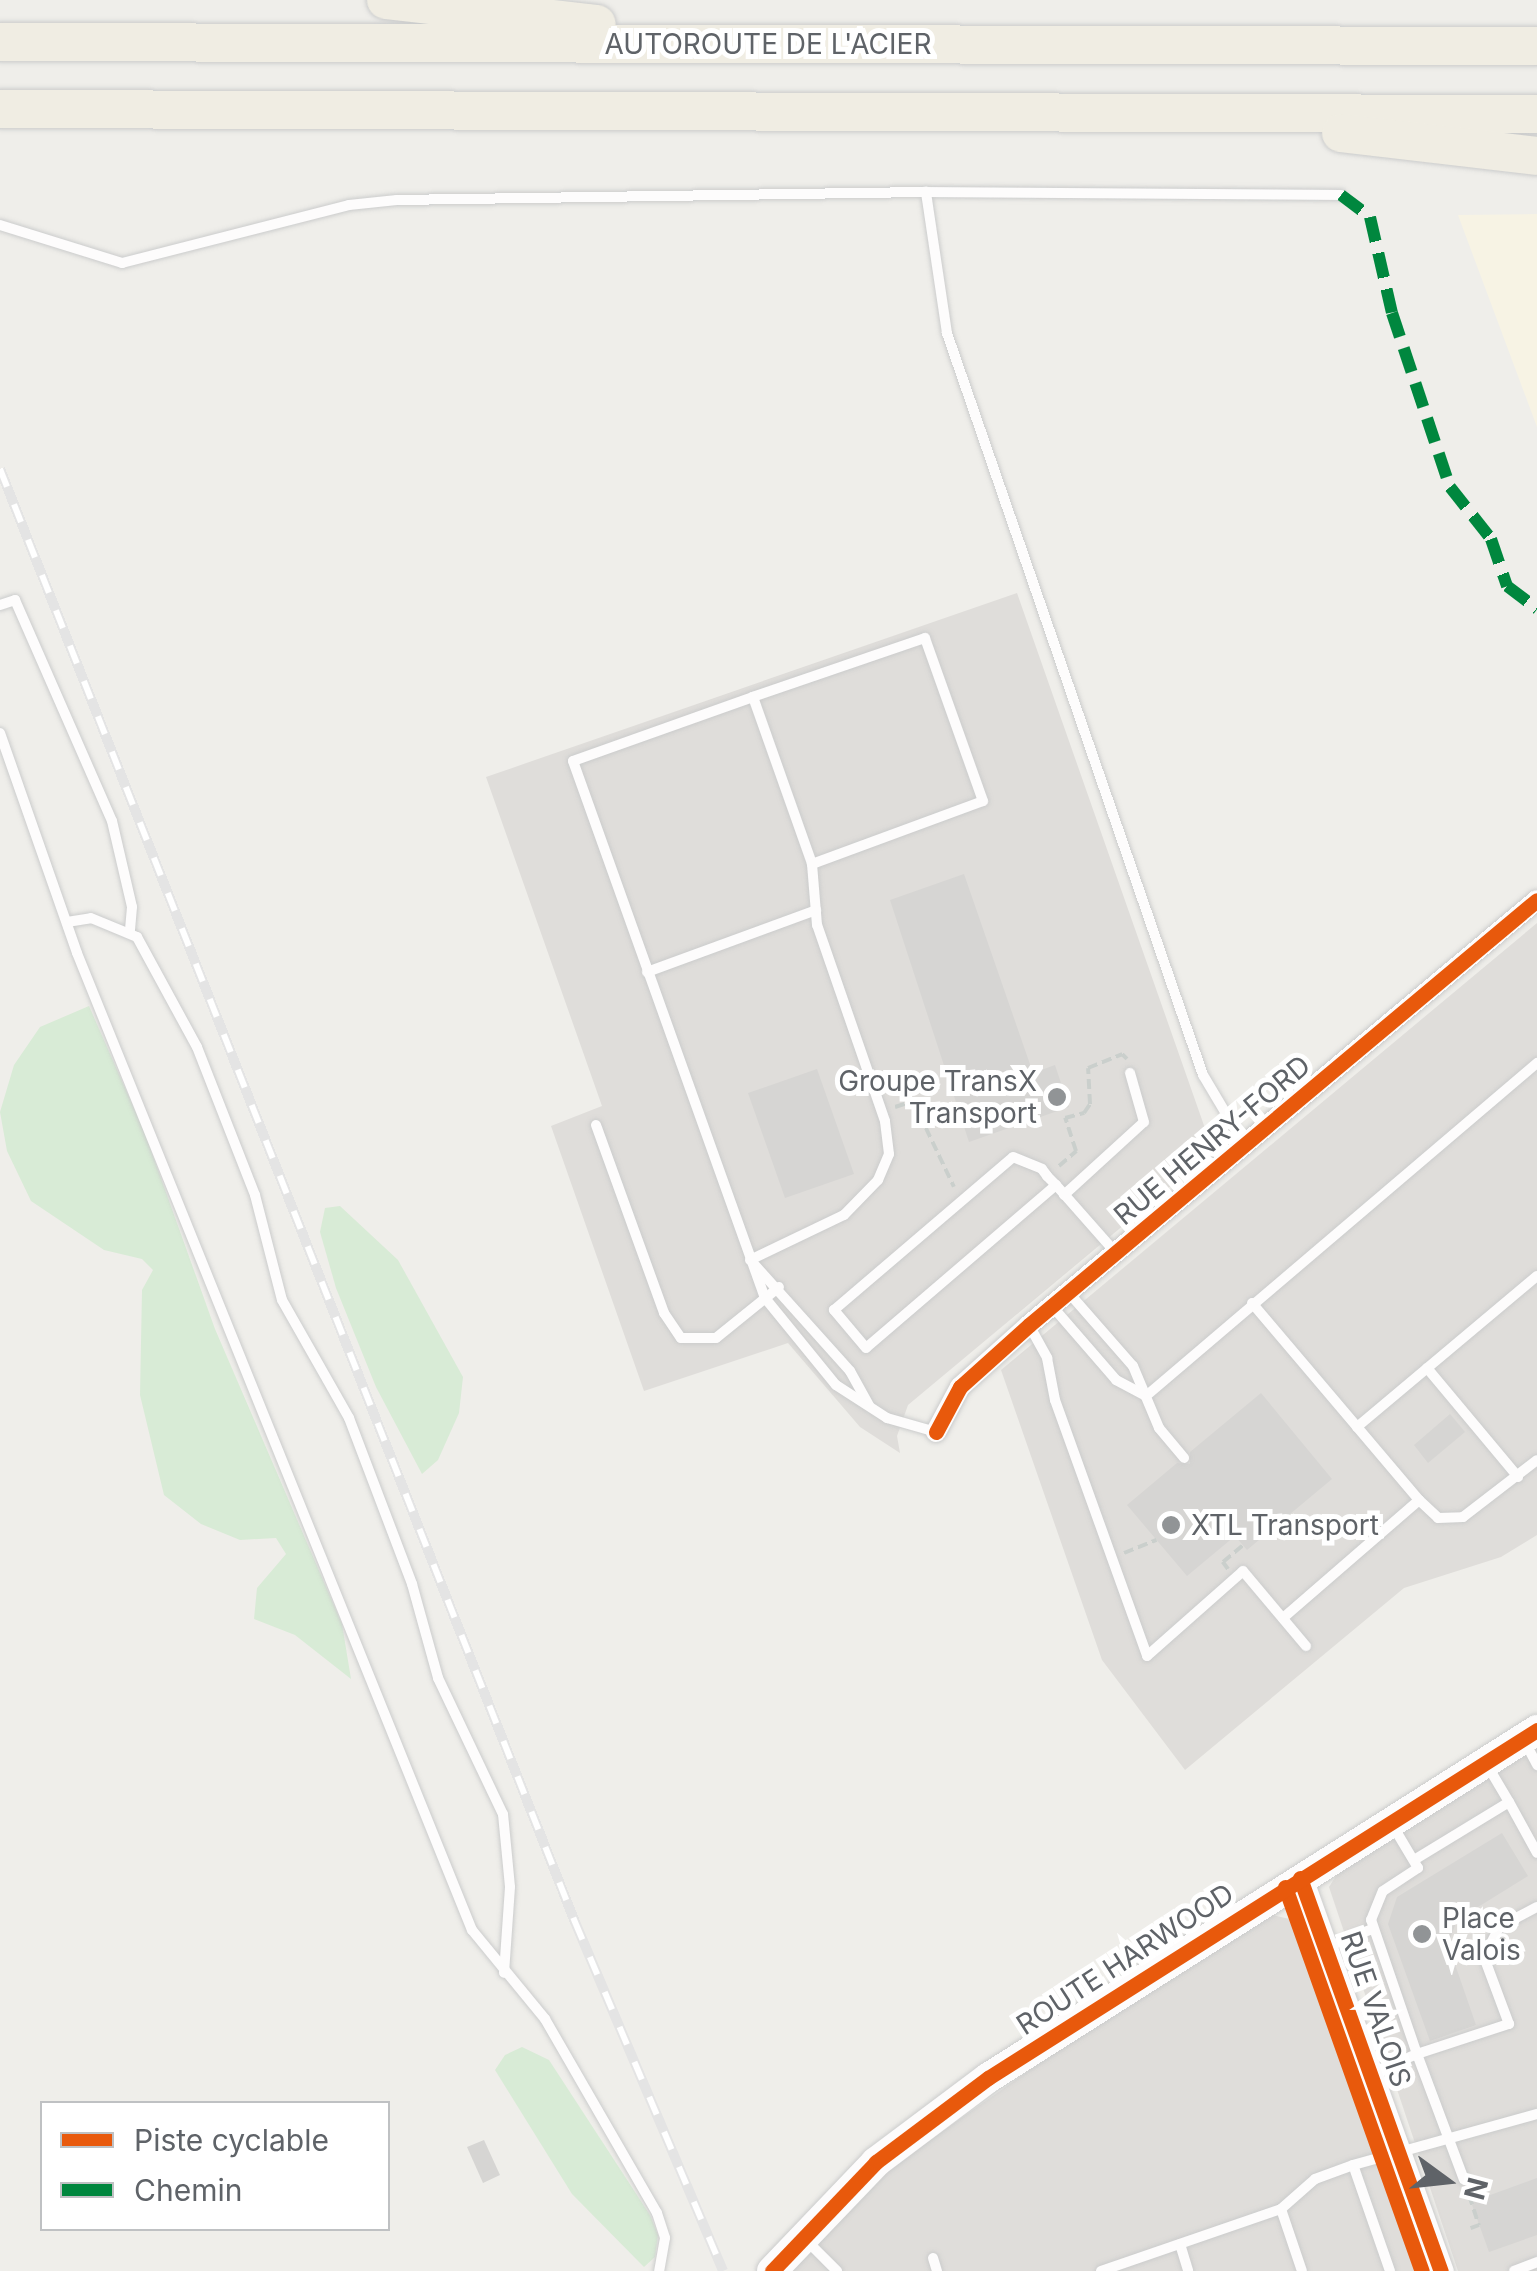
<!DOCTYPE html>
<style>
body{margin:0}
#map{position:relative;width:1537px;height:2271px;overflow:hidden;background:#efeeea;font-family:Inter,sans-serif}
div>[style]{position:absolute}
.commercial>*{inset:0;background:#f7f3e4}
.industrial>*{inset:0;background:#dfddda}
.green>*{inset:0;background:#d8ebd6}
.building>*{inset:0;background:#d6d5d3}
.path>*{height:4px;margin-top:-2px;transform-origin:0;background:repeating-linear-gradient(90deg,#cacfcc 0 10px,transparent 0 15px)}
.roads{filter:drop-shadow(0 0 2px #cbcccc) drop-shadow(0 0 2px #cbcccc)}
.service>*{height:10px;margin:-5px;padding:0 5px;transform-origin:5px;border-radius:5px;background:#fdfcfc}
.minor>*{height:20px;margin:-10px;padding:0 10px;transform-origin:10px;border-radius:10px;background:#fdfcfc}
.tertiary>*{height:25px;margin:-12.5px;padding:0 12.5px;transform-origin:12.5px;border-radius:12.5px;background:#fdfcfc}
.secondary>*{height:30px;margin:-15px;padding:0 15px;transform-origin:15px;border-radius:15px;background:#fdfcfc}
.motorway>*{height:38px;margin:-19px;padding:0 19px;transform-origin:19px;border-radius:19px;background:#f0ede3}
.rail>*{height:10px;margin-top:-5px;transform-origin:0;background:repeating-linear-gradient(90deg,#fff 0 19px,#e4e4e4 0 38px);box-sizing:border-box;border-block:2px solid #e4e4e4}
.quiet>*{height:12px;margin-top:-6px;transform-origin:0;background:repeating-linear-gradient(90deg,#00873e 0 25px,transparent 0 37px)}
.cycleway>*{height:15px;margin:-7.5px;padding:0 7.5px;transform-origin:7.5px;border-radius:7.5px;background:#e8590c}
.dots>*{width:28px;height:28px;translate:-50% -50%;box-sizing:border-box;border:5px solid #fff;border-radius:50%}
span{translate:-50% -50%;white-space:nowrap;text-align:center;line-height:1.15;-webkit-text-stroke:10px #fff;paint-order:stroke}
.street-label{font-size:28px;color:#5f6368}
.poi-label{font-size:28px;color:#5f6368}
.right{translate:-100% -50%;text-align:right}
.left{translate:0 -50%;text-align:left}
.legend{position:absolute;left:40px;top:2101px;width:350px;height:130px;box-sizing:border-box;background:#fff;border:2px solid #bfc1c3;margin:0;padding:12px 18px;list-style:none;font-size:30px;color:#5f6368}
.legend li{display:flex;align-items:center;gap:20px;height:50px}
.legend b{width:50px;border:2px solid #bfc1c3}
.north{position:absolute;left:1397px;top:2131px;width:100px;height:100px;-webkit-text-stroke:8px #fff;paint-order:stroke;rotate:105deg;font-size:28px;font-weight:700;line-height:40px;text-align:center;color:#5f6368}
.north::after{content:'';display:block;margin:auto;width:35px;height:45px;background:#5f6368;clip-path:polygon(50% 0,100% 100%,50% 72%,0 100%)}
</style>
<div id="map">
<div class="commercial">
<i style="clip-path:polygon(1537px 214px,1537px 427px,1458px 215px)"></i>
</div>
<div class="industrial">
<i style="clip-path:polygon(1017px 593px,1207px 1134px,1203px 1159px,908px 1405px,897px 1436px,900px 1453px,860px 1427px,788px 1343px,644px 1391px,551px 1126px,602px 1106px,486px 777px)"></i>
<i style="clip-path:polygon(1537px 923px,1537px 1535px,1501px 1557px,1404px 1588px,1185px 1770px,1102px 1660px,1001px 1370px)"></i>
<i style="clip-path:polygon(1537px 1748px,1537px 2271px,1458px 2271px,1329px 1887px,1338px 1873px)"></i>
<i style="clip-path:polygon(1272px 1915px,1294px 1920px,1309px 1941px,1424px 2271px,792px 2271px,896px 2164px,1088px 2029px)"></i>
</div>
<div class="green">
<i style="clip-path:polygon(89px 1006px,144px 1131px,215px 1329px,342px 1624px,351px 1679px,295px 1635px,254px 1619px,257px 1588px,286px 1554px,276px 1538px,240px 1540px,201px 1524px,164px 1495px,140px 1395px,142px 1290px,153px 1270px,142px 1259px,104px 1250px,31px 1201px,7px 1151px,0 1112px,14px 1065px,40px 1027px)"></i>
<i style="clip-path:polygon(340px 1206px,398px 1260px,463px 1377px,459px 1413px,438px 1460px,422px 1474px,376px 1387px,336px 1288px,320px 1232px,325px 1208px)"></i>
<i style="clip-path:polygon(522px 2047px,549px 2060px,650px 2215px,658px 2235px,655px 2257px,644px 2267px,572px 2194px,495px 2070px,505px 2055px)"></i>
</div>
<div class="building">
<i style="clip-path:polygon(964px 874px,1033px 1073px,1055px 1065px,1069px 1107px,969px 1142px,890px 900px)"></i>
<i style="clip-path:polygon(817px 1069px,854px 1174px,785px 1198px,748px 1093px)"></i>
<i style="clip-path:polygon(1261px 1393px,1332px 1479px,1247px 1550px,1235px 1536px,1187px 1576px,1127px 1505px,1177px 1463px,1190px 1464px,1190px 1452px)"></i>
<i style="clip-path:polygon(1450px 1414px,1465px 1432px,1428px 1463px,1414px 1445px)"></i>
<i style="clip-path:polygon(1502px 1833px,1528px 1876px,1457px 1920px,1448px 1944px,1476px 2025px,1430px 2041px,1388px 1924px,1397px 1897px)"></i>
<i style="clip-path:polygon(484px 2140px,500px 2175px,483px 2183px,467px 2147px)"></i>
<i style="clip-path:polygon(1537px 2178px,1537px 2235px,1489px 2252px,1471px 2202px)"></i>
</div>
<div class="path">
<i style="left:895px;top:1107px;width:19px;rotate:-18deg"></i>
<i style="left:913px;top:1101px;width:95px;rotate:64.5deg"></i>
<i style="left:1059px;top:1166px;width:23px;rotate:-41deg"></i>
<i style="left:1076px;top:1151px;width:35px;rotate:-108deg"></i>
<i style="left:1065px;top:1118px;width:20px;rotate:-15deg"></i>
<i style="left:1084px;top:1113px;width:11px;rotate:-56deg"></i>
<i style="left:1090px;top:1104px;width:36px;rotate:-93deg"></i>
<i style="left:1088px;top:1068px;width:37px;rotate:-22deg"></i>
<i style="left:1122px;top:1054px;width:7px;rotate:45deg"></i>
<i style="left:1124px;top:1553px;width:35px;rotate:-22deg"></i>
<i style="left:1228px;top:1569px;width:9px;rotate:-126deg"></i>
<i style="left:1223px;top:1562px;width:26px;rotate:-40deg"></i>
<i style="left:1469px;top:2195px;width:32px;rotate:72deg"></i>
<i style="left:1479px;top:2225px;width:9px;rotate:159deg"></i>
</div>
<div class="roads">
<div class="service">
<i style="left:0;top:225px;width:128px;rotate:17.3deg"></i>
<i style="left:122px;top:263px;width:234px;rotate:-14.3deg"></i>
<i style="left:349px;top:205px;width:48px;rotate:-5.9deg"></i>
<i style="left:397px;top:200px;width:529px;rotate:-0.87deg"></i>
<i style="left:0;top:605px;width:16px;rotate:-18deg"></i>
<i style="left:15px;top:600px;width:241px;rotate:66.3deg"></i>
<i style="left:112px;top:821px;width:88px;rotate:76.9deg"></i>
<i style="left:132px;top:907px;width:24px;rotate:95deg"></i>
<i style="left:753px;top:697px;width:177px;rotate:70.5deg"></i>
<i style="left:812px;top:864px;width:182px;rotate:-20.2deg"></i>
<i style="left:983px;top:801px;width:173px;rotate:-109.6deg"></i>
<i style="left:925px;top:638px;width:182px;rotate:161.1deg"></i>
<i style="left:753px;top:697px;width:191px;rotate:160.4deg"></i>
<i style="left:573px;top:761px;width:570px;rotate:70.33deg"></i>
<i style="left:765px;top:1298px;width:112px;rotate:50.8deg"></i>
<i style="left:836px;top:1385px;width:61px;rotate:32.9deg"></i>
<i style="left:887px;top:1418px;width:51px;rotate:15.9deg"></i>
<i style="left:0;top:733px;width:233px;rotate:70.7deg"></i>
<i style="left:77px;top:953px;width:1054px;rotate:67.99deg"></i>
<i style="left:472px;top:1930px;width:115px;rotate:50.6deg"></i>
<i style="left:545px;top:2019px;width:224px;rotate:60deg"></i>
<i style="left:657px;top:2213px;width:26px;rotate:72deg"></i>
<i style="left:665px;top:2238px;width:34px;rotate:100deg"></i>
<i style="left:67px;top:922px;width:24px;rotate:-9deg"></i>
<i style="left:91px;top:918px;width:50px;rotate:22.4deg"></i>
<i style="left:137px;top:937px;width:125px;rotate:61.4deg"></i>
<i style="left:197px;top:1047px;width:159px;rotate:68.6deg"></i>
<i style="left:255px;top:1195px;width:108px;rotate:75.6deg"></i>
<i style="left:282px;top:1300px;width:136px;rotate:60.4deg"></i>
<i style="left:349px;top:1418px;width:178px;rotate:69.2deg"></i>
<i style="left:412px;top:1584px;width:98px;rotate:74.5deg"></i>
<i style="left:438px;top:1678px;width:151px;rotate:64.5deg"></i>
<i style="left:503px;top:1814px;width:73px;rotate:84.5deg"></i>
<i style="left:510px;top:1887px;width:86px;rotate:94deg"></i>
<i style="left:647px;top:972px;width:180px;rotate:-20.1deg"></i>
<i style="left:596px;top:1125px;width:200px;rotate:70.1deg"></i>
<i style="left:664px;top:1313px;width:30px;rotate:56deg"></i>
<i style="left:681px;top:1338px;width:35px"></i>
<i style="left:716px;top:1338px;width:81px;rotate:-39deg"></i>
<i style="left:1244px;top:1144px;width:80px;rotate:-120.7deg"></i>
<i style="left:1203px;top:1075px;width:785px;rotate:-109.04deg"></i>
<i style="left:947px;top:333px;width:143px;rotate:-98.5deg"></i>
<i style="left:926px;top:192px;width:415px;rotate:0.4deg"></i>
<i style="left:1056px;top:1185px;width:250px;rotate:139.4deg"></i>
<i style="left:866px;top:1348px;width:50px;rotate:-130.1deg"></i>
<i style="left:834px;top:1310px;width:235px;rotate:-40.5deg"></i>
<i style="left:1013px;top:1157px;width:31px;rotate:22deg"></i>
<i style="left:1042px;top:1169px;width:9px;rotate:54deg"></i>
<i style="left:1047px;top:1176px;width:13px;rotate:45deg"></i>
<i style="left:1056px;top:1185px;width:89px;rotate:48.6deg"></i>
<i style="left:1064px;top:1195px;width:108px;rotate:-42.4deg"></i>
<i style="left:1144px;top:1122px;width:51px;rotate:-105.9deg"></i>
<i style="left:750px;top:1260px;width:104px;rotate:-25.6deg"></i>
<i style="left:844px;top:1215px;width:49px;rotate:-45.8deg"></i>
<i style="left:878px;top:1180px;width:28px;rotate:-67deg"></i>
<i style="left:889px;top:1154px;width:33px;rotate:-97deg"></i>
<i style="left:885px;top:1121px;width:207px;rotate:-109.1deg"></i>
<i style="left:817px;top:925px;width:61px;rotate:-94.7deg"></i>
<i style="left:754px;top:1264px;width:144px;rotate:48.1deg"></i>
<i style="left:850px;top:1371px;width:39px;rotate:61deg"></i>
<i style="left:1069px;top:1293px;width:97px;rotate:48.8deg"></i>
<i style="left:1133px;top:1366px;width:67px;rotate:67.2deg"></i>
<i style="left:1159px;top:1428px;width:39px;rotate:50deg"></i>
<i style="left:1252px;top:1303px;width:162px;rotate:49.7deg"></i>
<i style="left:1357px;top:1427px;width:235px;rotate:-40deg"></i>
<i style="left:1052px;top:1306px;width:98px;rotate:49.1deg"></i>
<i style="left:1116px;top:1380px;width:32px;rotate:28deg"></i>
<i style="left:1029px;top:1325px;width:38px;rotate:61deg"></i>
<i style="left:1047px;top:1358px;width:43px;rotate:79.2deg"></i>
<i style="left:1055px;top:1400px;width:272px;rotate:70.2deg"></i>
<i style="left:1147px;top:1656px;width:128px;rotate:-41.5deg"></i>
<i style="left:1243px;top:1571px;width:98px;rotate:50deg"></i>
<i style="left:1427px;top:1368px;width:142px;rotate:50.1deg"></i>
<i style="left:1146px;top:1396px;width:514px;rotate:-40.42deg"></i>
<i style="left:1419px;top:1500px;width:26px;rotate:43deg"></i>
<i style="left:1438px;top:1518px;width:25px;rotate:-2deg"></i>
<i style="left:1463px;top:1517px;width:93px;rotate:-37.6deg"></i>
<i style="left:1283px;top:1618px;width:180px;rotate:-40.9deg"></i>
<i style="left:1419px;top:1500px;width:96px;rotate:-130.3deg"></i>
<i style="left:1526px;top:1744px;width:24px;rotate:62deg"></i>
<i style="left:1509px;top:1802px;width:58px;rotate:61.2deg"></i>
<i style="left:1414px;top:1860px;width:111px;rotate:-31.4deg"></i>
<i style="left:1509px;top:1802px;width:43px;rotate:-120.7deg"></i>
<i style="left:1327px;top:1947px;width:48px;rotate:-21.8deg"></i>
<i style="left:1417px;top:2054px;width:97px;rotate:-18.1deg"></i>
<i style="left:1509px;top:2024px;width:72px;rotate:-110.5deg"></i>
<i style="left:1484px;top:1957px;width:34px;rotate:-63deg"></i>
<i style="left:1499px;top:1927px;width:43px;rotate:-27.8deg"></i>
<i style="left:1417px;top:2054px;width:134px;rotate:69.5deg"></i>
<i style="left:1373px;top:2073px;width:48px;rotate:-23.4deg"></i>
<i style="left:1417px;top:2054px;width:142px;rotate:-108.9deg"></i>
<i style="left:1371px;top:1920px;width:31px;rotate:-68deg"></i>
<i style="left:1383px;top:1891px;width:42px;rotate:-33.3deg"></i>
<i style="left:1418px;top:1868px;width:49px;rotate:-120.8deg"></i>
<i style="left:1281px;top:2209px;width:65px;rotate:71.3deg"></i>
<i style="left:806px;top:2240px;width:44px;rotate:45deg"></i>
<i style="left:1180px;top:2244px;width:28px;rotate:73deg"></i>
<i style="left:933px;top:2258px;width:14px;rotate:73deg"></i>
<i style="left:1101px;top:2271px;width:190px;rotate:-19deg"></i>
<i style="left:1281px;top:2209px;width:45px;rotate:-41.4deg"></i>
<i style="left:1315px;top:2179px;width:40px;rotate:-20.2deg"></i>
<i style="left:1390px;top:2271px;width:112px;rotate:-109.2deg"></i>
<i style="left:1353px;top:2165px;width:191px;rotate:-15.5deg"></i>
<i style="left:1514px;top:2271px;width:25px;rotate:-21deg"></i>
</div>
<div class="minor">
<i style="left:936px;top:1432px;width:51px;rotate:-61.9deg"></i>
<i style="left:960px;top:1387px;width:93px;rotate:-41.9deg"></i>
<i style="left:1029px;top:1325px;width:662px;rotate:-39.92deg"></i>
</div>
<div class="tertiary">
<i style="left:1300px;top:1878px;width:418px;rotate:70.3deg"></i>
</div>
<div class="secondary">
<i style="left:772px;top:2271px;width:151px;rotate:-46.3deg"></i>
<i style="left:876px;top:2162px;width:140px;rotate:-36.9deg"></i>
<i style="left:988px;top:2078px;width:650px;rotate:-32.37deg"></i>
</div>
<div class="motorway">
<i style="left:386px;top:0;width:212px;rotate:6.5deg"></i>
<i style="left:0;top:42px;width:1537px;rotate:0.15deg"></i>
<i style="left:0;top:109px;width:1537px;rotate:0.19deg"></i>
<i style="left:1341px;top:133px;width:197px;rotate:6.7deg"></i>
</div>
</div>
<div class="rail">
<i style="left:0;top:469px;width:1563px;rotate:68.41deg"></i>
<i style="left:575px;top:1922px;width:379px;rotate:67deg"></i>
</div>
<div class="quiet">
<i style="left:1341px;top:195px;width:36px;rotate:37deg"></i>
<i style="left:1370px;top:217px;width:98px;rotate:77.1deg"></i>
<i style="left:1392px;top:313px;width:183px;rotate:71.6deg"></i>
<i style="left:1450px;top:487px;width:66px;rotate:51.7deg"></i>
<i style="left:1491px;top:539px;width:50px;rotate:71.2deg"></i>
<i style="left:1507px;top:586px;width:38px;rotate:37deg"></i>
</div>
<div class="cycleway">
<i style="left:936px;top:1432px;width:51px;rotate:-61.9deg"></i>
<i style="left:960px;top:1387px;width:93px;rotate:-41.9deg"></i>
<i style="left:1029px;top:1325px;width:662px;rotate:-39.92deg"></i>
<i style="left:1300px;top:1878px;width:418px;rotate:70.3deg"></i>
<i style="left:1285px;top:1887px;width:408px;rotate:70.4deg"></i>
<i style="left:772px;top:2271px;width:151px;rotate:-46.3deg"></i>
<i style="left:876px;top:2162px;width:140px;rotate:-36.9deg"></i>
<i style="left:988px;top:2078px;width:650px;rotate:-32.37deg"></i>
</div>
<div class="dots">
<i style="left:1057px;top:1097px;background:#919496"></i>
<i style="left:1171px;top:1525px;background:#919496"></i>
<i style="left:1422px;top:1934px;background:#919496"></i>
</div>
<div class="street-label">
<span style="left:768px;top:44px">AUTOROUTE DE L'ACIER</span>
<span style="left:1212px;top:1140px;rotate:-40deg">RUE HENRY-FORD</span>
<span style="left:1125px;top:1959px;rotate:-33deg">ROUTE HARWOOD</span>
<span style="left:1376px;top:2009px;rotate:71deg">RUE VALOIS</span>
</div>
<div class="poi-label">
<span class="right" style="left:1037px;top:1097px">Groupe TransX<br>Transport</span>
<span class="left" style="left:1191px;top:1525px">XTL Transport</span>
<span class="left" style="left:1442px;top:1934px">Place<br>Valois</span>
</div>
<ul class="legend">
<li><b style="height:12px;background:#e8590c"></b>Piste cyclable</li>
<li><b style="height:12px;background:#00873e"></b>Chemin</li>
</ul>
<div class="north">N</div>
</div>
